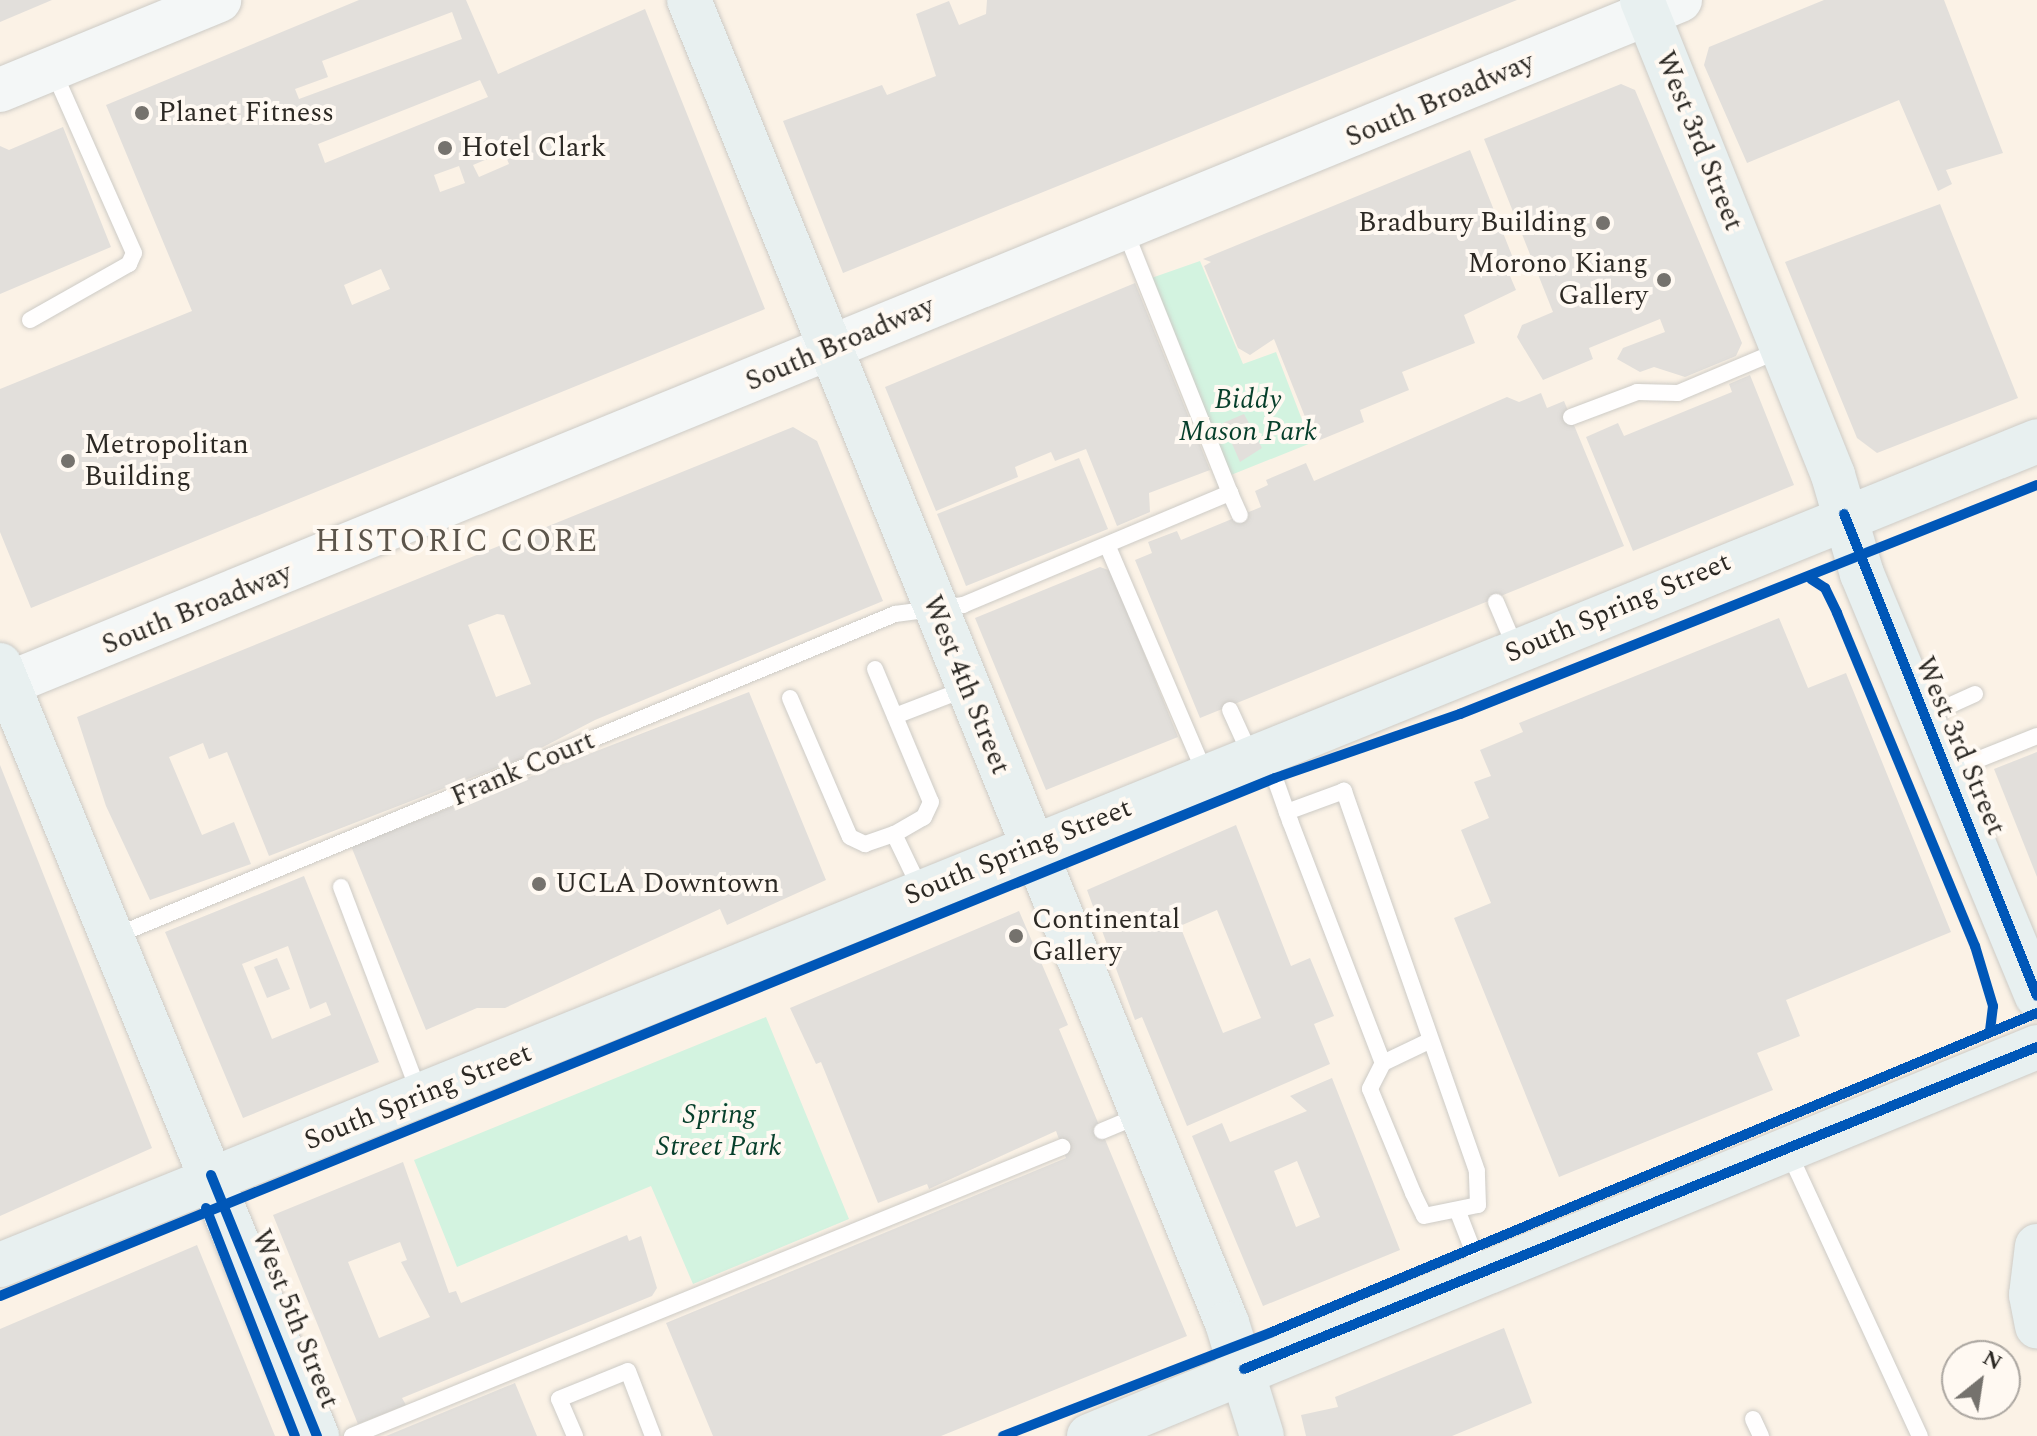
<!DOCTYPE html>
<style>
body{margin:0}
#map{position:relative;width:2037px;height:1436px;overflow:hidden;background:#fcf9f5;font-family:Spectral,serif}
div>[style]{position:absolute}
.built>*{inset:0;background:#fbf2e6}
.green>*{inset:0;background:#d3f3e0}
.building>*{inset:0;background:#e2dfdb}
.roads{filter:drop-shadow(0 0 2px #cdcbc6) drop-shadow(0 0 2px #cdcbc6)}
.service>*{height:16px;margin:-8px;padding:0 8px;transform-origin:8px;border-radius:8px;background:#fffefe}
.secondary>*{height:44px;margin:-22px;padding:0 22px;transform-origin:22px;border-radius:22px;background:#f4f7f7}
.primary>*{height:44px;margin:-22px;padding:0 22px;transform-origin:22px;border-radius:22px;background:#e8f0f0}
.cycleway>*{height:10px;margin:-5px;padding:0 5px;transform-origin:5px;border-radius:5px;background:#0057b8}
.dots>*{width:22px;height:22px;translate:-50% -50%;box-sizing:border-box;border:4px solid #fff9f2;border-radius:50%}
span{translate:-50% -50%;white-space:nowrap;text-align:center;line-height:1.15;-webkit-text-stroke:8px #fff9f2;paint-order:stroke}
.street-label{font-size:28px;color:#2c2924}
.poi-label{font-size:28px;color:#2c2924}
.left{translate:0 -50%;text-align:left}
.right{translate:-100% -50%;text-align:right}
.park-label{font-size:28px;color:#073f2b;font-style:italic}
.quarter-label{font-size:32px;color:#5c554b;letter-spacing:2px}
.north{position:absolute;left:1941px;top:1340px;width:80px;height:80px;box-sizing:border-box;background:#fff9f2;border:2px solid #aba6a0;border-radius:50%;rotate:30deg;font-size:22px;font-weight:700;line-height:32px;text-align:center;color:#2c2924}
.north::after{content:'';display:block;margin:auto;width:28px;height:36px;background:#75726d;clip-path:polygon(50% 0,100% 100%,50% 72%,0 100%)}
</style>
<div id="map">
<div class="built">
<i style="clip-path:polygon(evenodd,0 0,2037px 0,2037px 1436px,0 1436px,0 0,1957px 1356px,2005px 1356px,2005px 1404px,1957px 1404px,1957px 1356px)"></i>
</div>
<div class="green">
<i style="clip-path:polygon(1200px 261px,1243px 364px,1276px 352px,1311px 443px,1221px 479px,1140px 282px)"></i>
<i style="clip-path:polygon(766px 1017px,849px 1219px,693px 1284px,651px 1186px,457px 1267px,414px 1160px)"></i>
</div>
<div class="building">
<i style="clip-path:polygon(0 0,52px 0,0 22px)"></i>
<i style="clip-path:polygon(evenodd,359px 0,466px 0,498px 74px,645px 9px,765px 309px,31px 608px,0 532px,0 389px,192px 311px,106px 105px,359px 0,452px 12px,462px 39px,299px 99px,295px 89px,328px 77px,322px 61px,452px 12px,359px 0,480px 80px,488px 97px,325px 163px,318px 144px,480px 80px,359px 0,504px 152px,509px 164px,479px 177px,473px 165px,504px 152px,359px 0,459px 166px,465px 183px,440px 192px,434px 175px,459px 166px,359px 0,381px 269px,390px 289px,352px 305px,344px 285px,381px 269px)"></i>
<i style="clip-path:polygon(987px 0,1517px 0,843px 273px,783px 121px,882px 85px,887px 95px,936px 76px,916px 14px,949px 1px,959px 25px,986px 14px)"></i>
<i style="clip-path:polygon(1824px 0,1944px 0,2003px 153px,1946px 170px,1952px 184px,1938px 191px,1899px 100px,1747px 163px,1704px 65px,1709px 47px)"></i>
<i style="clip-path:polygon(1621px 84px,1635px 90px,1742px 343px,1736px 356px,1685px 377px,1654px 367px,1640px 372px,1617px 359px,1623px 348px,1665px 332px,1660px 319px,1589px 348px,1593px 359px,1543px 380px,1517px 337px,1522px 325px,1553px 312px,1484px 139px)"></i>
<i style="clip-path:polygon(63px 127px,111px 247px,0 294px,0 146px,9px 150px)"></i>
<i style="clip-path:polygon(1470px 150px,1519px 273px,1510px 276px,1516px 290px,1464px 315px,1475px 343px,1402px 372px,1409px 390px,1360px 410px,1364px 422px,1315px 442px,1274px 339px,1250px 355px,1238px 348px,1204px 266px,1211px 262px,1203px 259px)"></i>
<i style="clip-path:polygon(1940px 204px,2018px 398px,1877px 453px,1857px 438px,1785px 262px)"></i>
<i style="clip-path:polygon(1135px 283px,1210px 470px,1149px 493px,1150px 512px,1117px 526px,1086px 449px,1055px 461px,1051px 452px,1015px 467px,1018px 477px,936px 511px,885px 387px)"></i>
<i style="clip-path:polygon(1750px 375px,1794px 485px,1633px 551px,1586px 437px,1618px 423px,1624px 436px,1732px 392px,1729px 384px)"></i>
<i style="clip-path:polygon(1541px 393px,1547px 408px,1564px 401px,1624px 546px,1200px 718px,1135px 560px,1152px 553px,1148px 542px,1177px 531px,1181px 540px,1261px 507px,1255px 491px,1268px 485px,1266px 480px,1306px 463px,1314px 481px,1507px 397px,1519px 402px)"></i>
<i style="clip-path:polygon(1244px 414px,1262px 448px,1240px 462px,1223px 423px)"></i>
<i style="clip-path:polygon(evenodd,793px 427px,817px 441px,883px 601px,595px 720px,520px 759px,269px 856px,227px 752px,209px 759px,203px 743px,169px 757px,202px 835px,234px 822px,251px 864px,150px 900px,106px 806px,77px 717px,793px 427px,497px 614px,504px 615px,531px 684px,496px 697px,468px 625px,497px 614px)"></i>
<i style="clip-path:polygon(1079px 458px,1108px 529px,966px 586px,937px 514px)"></i>
<i style="clip-path:polygon(1100px 567px,1111px 571px,1178px 737px,1046px 790px,975px 618px)"></i>
<i style="clip-path:polygon(1779px 618px,1808px 688px,1846px 673px,1951px 932px,1786px 1000px,1800px 1036px,1757px 1053px,1773px 1090px,1559px 1177px,1454px 918px,1491px 903px,1461px 830px,1489px 818px,1474px 782px,1491px 776px,1480px 750px,1523px 732px,1519px 723px)"></i>
<i style="clip-path:polygon(749px 692px,826px 880px,727px 925px,720px 909px,505px 1008px,477px 1008px,426px 1030px,351px 846px)"></i>
<i style="clip-path:polygon(2037px 752px,2037px 877px,1994px 769px)"></i>
<i style="clip-path:polygon(0 765px,152px 1148px,0 1216px)"></i>
<i style="clip-path:polygon(evenodd,1236px 825px,1291px 966px,1310px 958px,1334px 1016px,1314px 1024px,1330px 1064px,1187px 1126px,1142px 1017px,1135px 1020px,1087px 890px,1236px 825px,1217px 910px,1261px 1018px,1223px 1033px,1180px 926px,1217px 910px)"></i>
<i style="clip-path:polygon(evenodd,304px 876px,379px 1062px,243px 1118px,165px 932px,304px 876px,288px 946px,310px 1009px,326px 1002px,331px 1015px,272px 1039px,242px 964px,288px 946px)"></i>
<i style="clip-path:polygon(1019px 911px,1068px 1025px,1059px 1029px,1187px 1336px,941px 1436px,713px 1436px,666px 1323px,1066px 1158px,1056px 1131px,929px 1189px,927px 1184px,878px 1203px,821px 1062px,816px 1064px,790px 1008px)"></i>
<i style="clip-path:polygon(277px 958px,290px 989px,267px 998px,254px 967px)"></i>
<i style="clip-path:polygon(evenodd,1332px 1078px,1400px 1250px,1263px 1306px,1192px 1136px,1222px 1123px,1230px 1142px,1307px 1111px,1290px 1096px,1332px 1078px,1297px 1161px,1320px 1217px,1296px 1227px,1274px 1171px,1297px 1161px)"></i>
<i style="clip-path:polygon(evenodd,403px 1162px,449px 1293px,456px 1291px,461px 1303px,627px 1235px,629px 1241px,641px 1236px,657px 1288px,652px 1296px,402px 1398px,406px 1405px,358px 1424px,273px 1215px,403px 1162px,400px 1242px,407px 1260px,401px 1262px,430px 1317px,379px 1338px,348px 1262px,400px 1242px)"></i>
<i style="clip-path:polygon(197px 1245px,275px 1436px,0 1436px,0 1329px)"></i>
<i style="clip-path:polygon(1504px 1328px,1532px 1403px,1452px 1436px,1306px 1436px,1301px 1415px,1338px 1407px,1335px 1397px)"></i>
<i style="clip-path:polygon(515px 1383px,537px 1436px,386px 1436px)"></i>
</div>
<div class="roads">
<div class="service">
<i style="left:30px;top:320px;width:114px;rotate:-29.5deg"></i>
<i style="left:129px;top:264px;width:12px;rotate:-66deg"></i>
<i style="left:134px;top:253px;width:200px;rotate:-113.9deg"></i>
<i style="left:1571px;top:417px;width:71px;rotate:-20.7deg"></i>
<i style="left:1637px;top:392px;width:41px;rotate:1.4deg"></i>
<i style="left:1678px;top:393px;width:111px;rotate:-22.9deg"></i>
<i style="left:1230px;top:493px;width:24px;rotate:66deg"></i>
<i style="left:1108px;top:547px;width:249px;rotate:66.8deg"></i>
<i style="left:1496px;top:602px;width:51px;rotate:66.9deg"></i>
<i style="left:875px;top:669px;width:144px;rotate:67.2deg"></i>
<i style="left:931px;top:802px;width:17px;rotate:115deg"></i>
<i style="left:924px;top:817px;width:34px;rotate:150deg"></i>
<i style="left:894px;top:834px;width:62px;rotate:64.3deg"></i>
<i style="left:790px;top:698px;width:151px;rotate:66.7deg"></i>
<i style="left:850px;top:837px;width:17px;rotate:25deg"></i>
<i style="left:865px;top:844px;width:31px;rotate:-19deg"></i>
<i style="left:1230px;top:710px;width:51px;rotate:65.5deg"></i>
<i style="left:895px;top:716px;width:78px;rotate:-21deg"></i>
<i style="left:1924px;top:717px;width:56px;rotate:-24.3deg"></i>
<i style="left:1267px;top:756px;width:69px;rotate:70.5deg"></i>
<i style="left:1290px;top:821px;width:259px;rotate:69deg"></i>
<i style="left:1383px;top:1063px;width:29px;rotate:117deg"></i>
<i style="left:1370px;top:1089px;width:113px;rotate:67.5deg"></i>
<i style="left:1413px;top:1193px;width:25px;rotate:64deg"></i>
<i style="left:1424px;top:1216px;width:55px;rotate:-11.5deg"></i>
<i style="left:1478px;top:1205px;width:34px;rotate:-92deg"></i>
<i style="left:1477px;top:1171px;width:403px;rotate:-109.3deg"></i>
<i style="left:1344px;top:791px;width:61px;rotate:159.8deg"></i>
<i style="left:1947px;top:772px;width:97px;rotate:-21.8deg"></i>
<i style="left:341px;top:887px;width:222px;rotate:69.2deg"></i>
<i style="left:115px;top:936px;width:844px;rotate:-22.43deg"></i>
<i style="left:895px;top:614px;width:69px;rotate:-7.5deg"></i>
<i style="left:963px;top:605px;width:290px;rotate:-22.8deg"></i>
<i style="left:1230px;top:493px;width:283px;rotate:-111.8deg"></i>
<i style="left:1383px;top:1063px;width:51px;rotate:-25.6deg"></i>
<i style="left:1102px;top:1131px;width:41px;rotate:-22.8deg"></i>
<i style="left:1789px;top:1153px;width:312px;rotate:65.2deg"></i>
<i style="left:1458px;top:1212px;width:66px;rotate:68.8deg"></i>
<i style="left:1753px;top:1419px;width:19px;rotate:65deg"></i>
<i style="left:352px;top:1436px;width:767px;rotate:-22.15deg"></i>
<i style="left:575px;top:1436px;width:40px;rotate:-113.4deg"></i>
<i style="left:559px;top:1399px;width:74px;rotate:-22.1deg"></i>
<i style="left:628px;top:1371px;width:70px;rotate:69deg"></i>
</div>
<div class="secondary">
<i style="left:0;top:90px;width:237px;rotate:-22.3deg"></i>
<i style="left:0;top:687px;width:1815px;rotate:-22.24deg"></i>
</div>
<div class="primary">
<i style="left:689px;top:0;width:1428px;rotate:67.87deg"></i>
<i style="left:1227px;top:1323px;width:118px;rotate:72.8deg"></i>
<i style="left:1642px;top:0;width:512px;rotate:68.09deg"></i>
<i style="left:1833px;top:475px;width:103px;rotate:73.7deg"></i>
<i style="left:1862px;top:574px;width:457px;rotate:67.5deg"></i>
<i style="left:0;top:665px;width:834px;rotate:67.65deg"></i>
<i style="left:2037px;top:1246px;width:49px;rotate:97deg"></i>
<i style="left:2031px;top:1295px;width:32px;rotate:79deg"></i>
<i style="left:0;top:1265px;width:2197px;rotate:-22.02deg"></i>
<i style="left:1089px;top:1436px;width:1025px;rotate:-22.31deg"></i>
</div>
</div>
<div class="cycleway">
<i style="left:1844px;top:514px;width:519px;rotate:68.18deg"></i>
<i style="left:1811px;top:579px;width:17px;rotate:33deg"></i>
<i style="left:1825px;top:588px;width:28px;rotate:64deg"></i>
<i style="left:1837px;top:613px;width:360px;rotate:67.5deg"></i>
<i style="left:1975px;top:946px;width:63px;rotate:73.3deg"></i>
<i style="left:1993px;top:1006px;width:25px;rotate:97deg"></i>
<i style="left:211px;top:1175px;width:282px;rotate:67.9deg"></i>
<i style="left:206px;top:1208px;width:245px;rotate:68.7deg"></i>
<i style="left:0;top:1296px;width:1376px;rotate:-22.11deg"></i>
<i style="left:1275px;top:778px;width:196px;rotate:-19.1deg"></i>
<i style="left:1460px;top:714px;width:621px;rotate:-21.65deg"></i>
<i style="left:1244px;top:1369px;width:856px;rotate:-22.1deg"></i>
<i style="left:1003px;top:1436px;width:288px;rotate:-21.1deg"></i>
<i style="left:1272px;top:1332px;width:829px;rotate:-22.64deg"></i>
</div>
<div class="dots">
<i style="left:142px;top:113px;background:#75726d"></i>
<i style="left:445px;top:148px;background:#75726d"></i>
<i style="left:1603px;top:223px;background:#75726d"></i>
<i style="left:1664px;top:280px;background:#75726d"></i>
<i style="left:68px;top:461px;background:#75726d"></i>
<i style="left:539px;top:884px;background:#75726d"></i>
<i style="left:1016px;top:936px;background:#75726d"></i>
</div>
<div class="street-label">
<span style="left:1440px;top:100px;rotate:-23deg">South Broadway</span>
<span style="left:1699px;top:141px;rotate:68deg">West 3rd Street</span>
<span style="left:840px;top:344px;rotate:-23deg">South Broadway</span>
<span style="left:1618px;top:608px;rotate:-23deg">South Spring Street</span>
<span style="left:197px;top:609px;rotate:-22deg">South Broadway</span>
<span style="left:966px;top:685px;rotate:68deg">West 4th Street</span>
<span style="left:1960px;top:746px;rotate:67deg">West 3rd Street</span>
<span style="left:523px;top:769px;rotate:-23deg">Frank Court</span>
<span style="left:1018px;top:852px;rotate:-22deg">South Spring Street</span>
<span style="left:418px;top:1097px;rotate:-22deg">South Spring Street</span>
<span style="left:295px;top:1319px;rotate:68deg">West 5th Street</span>
</div>
<div class="poi-label">
<span class="left" style="left:158px;top:113px">Planet Fitness</span>
<span class="left" style="left:461px;top:148px">Hotel Clark</span>
<span class="right" style="left:1587px;top:223px">Bradbury Building</span>
<span class="right" style="left:1648px;top:280px">Morono Kiang<br>Gallery</span>
<span class="left" style="left:84px;top:461px">Metropolitan<br>Building</span>
<span class="left" style="left:555px;top:884px">UCLA Downtown</span>
<span class="left" style="left:1032px;top:936px">Continental<br>Gallery</span>
</div>
<div class="park-label">
<span style="left:1248px;top:416px">Biddy<br>Mason Park</span>
<span style="left:719px;top:1131px">Spring<br>Street Park</span>
</div>
<div class="quarter-label">
<span style="left:457px;top:542px">HISTORIC CORE</span>
</div>
<div class="north">N</div>
</div>
